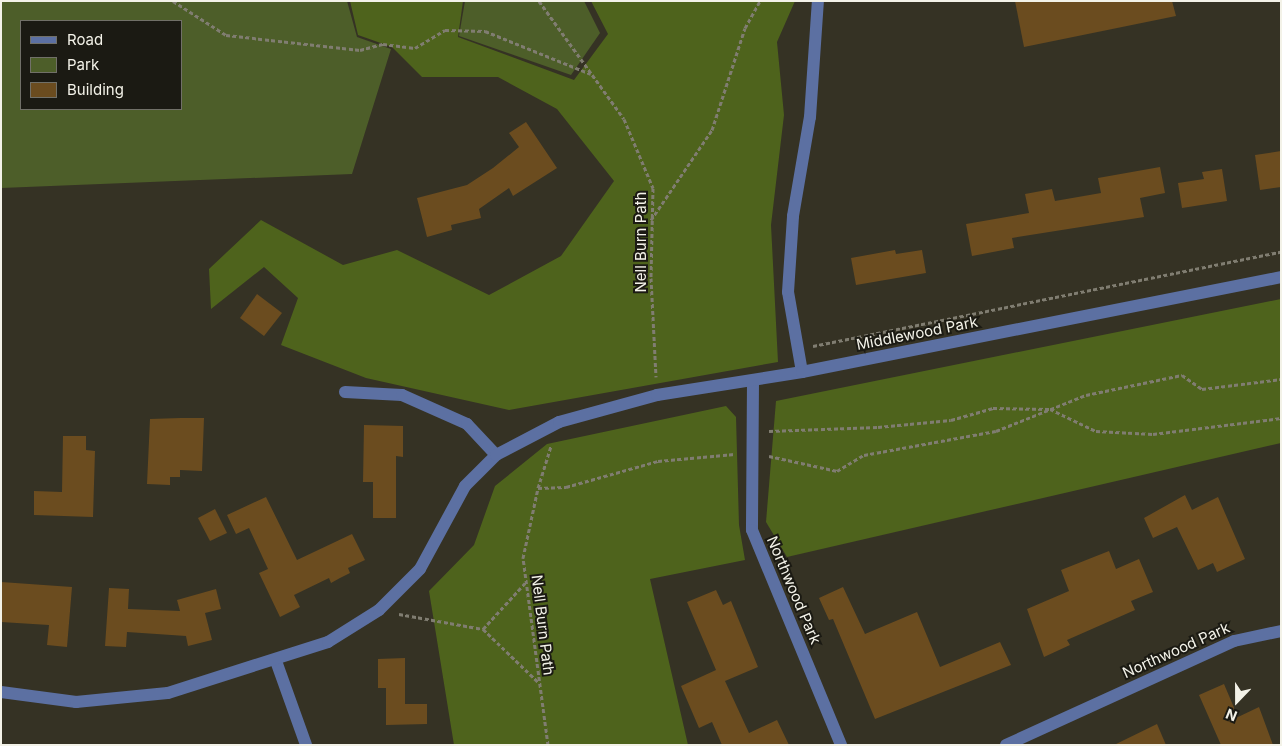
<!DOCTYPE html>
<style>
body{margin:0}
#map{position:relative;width:1282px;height:746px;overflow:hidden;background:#353224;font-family:Inter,sans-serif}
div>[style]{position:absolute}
.green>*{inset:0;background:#4d5e29}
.forest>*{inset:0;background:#4e631c}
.building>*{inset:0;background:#6b4c1f}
.path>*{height:3px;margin-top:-1.5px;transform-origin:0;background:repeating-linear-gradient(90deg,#807d71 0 4px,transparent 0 6.5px)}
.minor>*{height:12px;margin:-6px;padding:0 6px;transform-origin:6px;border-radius:6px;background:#5c70a2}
span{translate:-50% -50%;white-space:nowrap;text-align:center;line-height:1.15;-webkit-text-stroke:4px #1b1a13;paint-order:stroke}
.street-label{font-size:15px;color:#f3f2e8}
.frame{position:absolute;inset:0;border:2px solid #f3f2e8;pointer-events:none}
.legend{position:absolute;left:20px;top:20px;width:162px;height:90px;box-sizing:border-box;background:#1b1a13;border:1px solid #717068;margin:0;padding:6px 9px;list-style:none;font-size:15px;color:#f3f2e8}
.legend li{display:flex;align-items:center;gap:10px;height:25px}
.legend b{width:25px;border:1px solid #717068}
.north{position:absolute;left:1212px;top:676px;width:50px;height:50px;-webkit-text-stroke:4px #1b1a13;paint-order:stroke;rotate:202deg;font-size:14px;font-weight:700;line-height:20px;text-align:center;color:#f3f2e8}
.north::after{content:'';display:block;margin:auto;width:18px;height:22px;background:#f3f2e8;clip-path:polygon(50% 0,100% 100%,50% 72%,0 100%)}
</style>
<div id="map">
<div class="green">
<i style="clip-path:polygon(evenodd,1px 1px,347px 1px,357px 37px,391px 49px,352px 174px,1px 188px,1px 1px,21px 21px,181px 21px,181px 109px,21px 109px,21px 21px)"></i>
<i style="clip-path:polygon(465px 1px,584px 1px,600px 33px,571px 75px,459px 36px)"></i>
</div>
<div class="forest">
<i style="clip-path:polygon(350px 1px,463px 1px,458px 37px,574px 80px,608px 34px,591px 1px,795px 1px,777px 42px,784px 115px,771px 225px,778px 362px,509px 410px,366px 378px,281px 345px,298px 298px,264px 267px,211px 309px,209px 269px,261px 220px,343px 265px,397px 250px,489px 295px,561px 256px,614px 181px,557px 109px,498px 77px,422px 77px,392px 47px,358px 35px)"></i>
<i style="clip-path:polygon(1281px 299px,1281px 443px,787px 557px,766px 522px,776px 401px)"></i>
<i style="clip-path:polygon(726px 406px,736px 417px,739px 525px,745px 560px,650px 579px,688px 745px,454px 745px,429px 591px,474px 545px,495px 486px,547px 444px)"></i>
</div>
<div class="building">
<i style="clip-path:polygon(1015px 1px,1172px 1px,1176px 16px,1024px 47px)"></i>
<i style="clip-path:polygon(526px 122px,557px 168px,513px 196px,509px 188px,479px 209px,481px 218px,451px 225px,452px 230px,427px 237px,417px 198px,467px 185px,493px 168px,519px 147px,509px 133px)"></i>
<i style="clip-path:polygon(1281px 151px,1281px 187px,1260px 190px,1255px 155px)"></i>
<i style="clip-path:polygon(1160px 167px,1165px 193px,1140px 198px,1144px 217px,1012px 238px,1014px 248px,972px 256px,966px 224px,1029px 213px,1025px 194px,1052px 189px,1055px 201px,1101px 193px,1098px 178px)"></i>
<i style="clip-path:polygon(1222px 169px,1227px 201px,1182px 208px,1178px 183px,1204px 179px,1202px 172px)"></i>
<i style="clip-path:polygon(895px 250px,896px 254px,922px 250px,926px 273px,856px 285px,851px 258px)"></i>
<i style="clip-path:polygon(257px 294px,282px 313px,264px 336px,240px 318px)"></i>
<i style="clip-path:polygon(181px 418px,204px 418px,202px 471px,180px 470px,180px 477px,170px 477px,170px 485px,147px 484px,150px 419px)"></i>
<i style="clip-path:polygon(364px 425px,403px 426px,403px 457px,396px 456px,396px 518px,373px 518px,373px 482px,363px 482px)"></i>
<i style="clip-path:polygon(63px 436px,86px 436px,86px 450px,95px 451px,93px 517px,34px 515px,34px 491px,62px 492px)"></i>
<i style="clip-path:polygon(1185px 495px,1192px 510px,1218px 497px,1245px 559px,1217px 572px,1213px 563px,1198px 570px,1177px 527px,1153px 538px,1144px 518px)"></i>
<i style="clip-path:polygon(266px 497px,297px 560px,352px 534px,365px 560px,348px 568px,350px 573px,340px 578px,331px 583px,329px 578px,294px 595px,300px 607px,280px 617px,259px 573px,268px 569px,249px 528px,236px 534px,227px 515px)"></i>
<i style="clip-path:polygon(215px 509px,227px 533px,210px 541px,198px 518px)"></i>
<i style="clip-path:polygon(1109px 551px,1116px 569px,1139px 559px,1153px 592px,1131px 601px,1135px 610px,1067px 640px,1070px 645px,1044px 657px,1027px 609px,1069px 591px,1061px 570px)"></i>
<i style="clip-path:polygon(1px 582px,72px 587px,67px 647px,47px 645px,49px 625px,1px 622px)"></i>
<i style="clip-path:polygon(843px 587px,865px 634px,917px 612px,940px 667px,1000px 642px,1011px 665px,875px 719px,833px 619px,829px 620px,819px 598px)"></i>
<i style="clip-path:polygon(109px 588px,129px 589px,128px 609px,180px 611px,177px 600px,216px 589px,221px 609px,205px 613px,212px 640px,188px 646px,186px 636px,127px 632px,126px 647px,105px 646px)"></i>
<i style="clip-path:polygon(716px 590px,723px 605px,731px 601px,758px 667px,725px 681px,749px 733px,777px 720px,789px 745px,722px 745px,712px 722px,699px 728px,681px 686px,716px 670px,687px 602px)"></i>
<i style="clip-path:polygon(405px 658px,405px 704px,427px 704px,427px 724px,386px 725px,386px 688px,378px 688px,378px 659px)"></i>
<i style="clip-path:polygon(1224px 684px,1238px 717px,1259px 707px,1273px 745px,1221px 745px,1199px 695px)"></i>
<i style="clip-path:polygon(1157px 724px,1166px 745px,1114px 745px)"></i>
</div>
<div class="path">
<i style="left:173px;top:1px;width:63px;rotate:32.7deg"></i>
<i style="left:226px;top:35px;width:135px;rotate:6.4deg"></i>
<i style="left:360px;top:50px;width:24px;rotate:-15deg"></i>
<i style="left:383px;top:44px;width:32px;rotate:7deg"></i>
<i style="left:415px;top:48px;width:35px;rotate:-31deg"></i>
<i style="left:445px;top:30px;width:40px;rotate:1.4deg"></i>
<i style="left:485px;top:31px;width:114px;rotate:22.1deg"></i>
<i style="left:539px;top:1px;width:145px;rotate:54.2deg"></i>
<i style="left:624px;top:119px;width:75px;rotate:67.2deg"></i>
<i style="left:653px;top:188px;width:90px;rotate:91.3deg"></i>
<i style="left:651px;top:278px;width:99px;rotate:87.1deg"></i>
<i style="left:651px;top:220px;width:109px;rotate:-55.9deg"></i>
<i style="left:712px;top:130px;width:107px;rotate:-72.1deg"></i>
<i style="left:745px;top:28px;width:31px;rotate:-61deg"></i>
<i style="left:813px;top:346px;width:477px;rotate:-11.4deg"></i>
<i style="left:769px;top:431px;width:109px;rotate:-2.1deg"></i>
<i style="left:878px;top:427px;width:73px;rotate:-5.5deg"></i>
<i style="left:951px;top:420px;width:44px;rotate:-15.9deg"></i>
<i style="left:993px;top:408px;width:57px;rotate:1deg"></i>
<i style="left:1050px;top:409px;width:51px;rotate:25.6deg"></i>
<i style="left:1096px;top:431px;width:57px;rotate:3deg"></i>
<i style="left:1153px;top:434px;width:129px;rotate:-7.1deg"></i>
<i style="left:769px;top:456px;width:70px;rotate:12.4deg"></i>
<i style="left:837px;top:471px;width:31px;rotate:-31deg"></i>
<i style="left:864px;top:455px;width:134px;rotate:-10.3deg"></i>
<i style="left:996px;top:431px;width:97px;rotate:-21.8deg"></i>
<i style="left:1086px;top:395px;width:98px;rotate:-11.8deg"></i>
<i style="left:1182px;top:375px;width:24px;rotate:35deg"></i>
<i style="left:1202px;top:389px;width:80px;rotate:-7.2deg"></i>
<i style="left:538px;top:488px;width:28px;rotate:-2deg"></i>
<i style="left:566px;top:487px;width:96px;rotate:-15.8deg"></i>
<i style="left:658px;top:461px;width:77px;rotate:-5.2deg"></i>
<i style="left:399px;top:614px;width:85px;rotate:10.1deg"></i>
<i style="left:483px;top:629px;width:76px;rotate:43.9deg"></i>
<i style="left:483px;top:629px;width:64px;rotate:-47.5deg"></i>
<i style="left:548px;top:745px;width:189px;rotate:-97.6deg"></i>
<i style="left:523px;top:558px;width:72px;rotate:-77.9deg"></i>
<i style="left:538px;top:488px;width:44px;rotate:-72.8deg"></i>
</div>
<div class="minor">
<i style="left:802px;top:372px;width:81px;rotate:-99.9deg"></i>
<i style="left:788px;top:292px;width:76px;rotate:-86.2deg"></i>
<i style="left:793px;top:216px;width:100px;rotate:-80.3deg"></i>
<i style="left:810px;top:117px;width:116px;rotate:-86.1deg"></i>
<i style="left:753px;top:381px;width:149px;rotate:90.4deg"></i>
<i style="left:752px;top:530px;width:233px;rotate:67.5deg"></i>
<i style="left:345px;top:392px;width:57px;rotate:3deg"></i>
<i style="left:402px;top:395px;width:71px;rotate:24deg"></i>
<i style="left:467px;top:424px;width:42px;rotate:46.9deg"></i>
<i style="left:276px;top:661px;width:89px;rotate:70.3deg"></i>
<i style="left:1px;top:692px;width:76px;rotate:7.6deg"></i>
<i style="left:76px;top:702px;width:92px;rotate:-5.6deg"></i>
<i style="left:168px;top:693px;width:168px;rotate:-17.7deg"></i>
<i style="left:328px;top:642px;width:60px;rotate:-32.1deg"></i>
<i style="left:379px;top:610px;width:58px;rotate:-45deg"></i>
<i style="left:420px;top:569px;width:94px;rotate:-61.5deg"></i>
<i style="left:465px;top:486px;width:44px;rotate:-45deg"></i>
<i style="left:496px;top:455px;width:71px;rotate:-27.6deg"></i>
<i style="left:559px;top:422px;width:102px;rotate:-15.4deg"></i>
<i style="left:657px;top:395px;width:147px;rotate:-9deg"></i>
<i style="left:802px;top:372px;width:488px;rotate:-11.2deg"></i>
<i style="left:1006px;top:745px;width:251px;rotate:-24.5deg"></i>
<i style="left:1234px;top:641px;width:48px;rotate:-12deg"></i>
</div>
<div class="street-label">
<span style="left:641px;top:242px;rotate:-90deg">Nell Burn Path</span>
<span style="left:917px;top:333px;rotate:-11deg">Middlewood Park</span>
<span style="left:794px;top:590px;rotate:67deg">Northwood Park</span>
<span style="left:543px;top:625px;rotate:83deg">Nell Burn Path</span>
<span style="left:1176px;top:650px;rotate:-24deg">Northwood Park</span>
</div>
<div class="frame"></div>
<ul class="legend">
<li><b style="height:6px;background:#5c70a2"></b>Road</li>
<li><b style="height:14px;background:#4d5e29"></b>Park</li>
<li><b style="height:14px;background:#6b4c1f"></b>Building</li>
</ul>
<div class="north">N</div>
</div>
